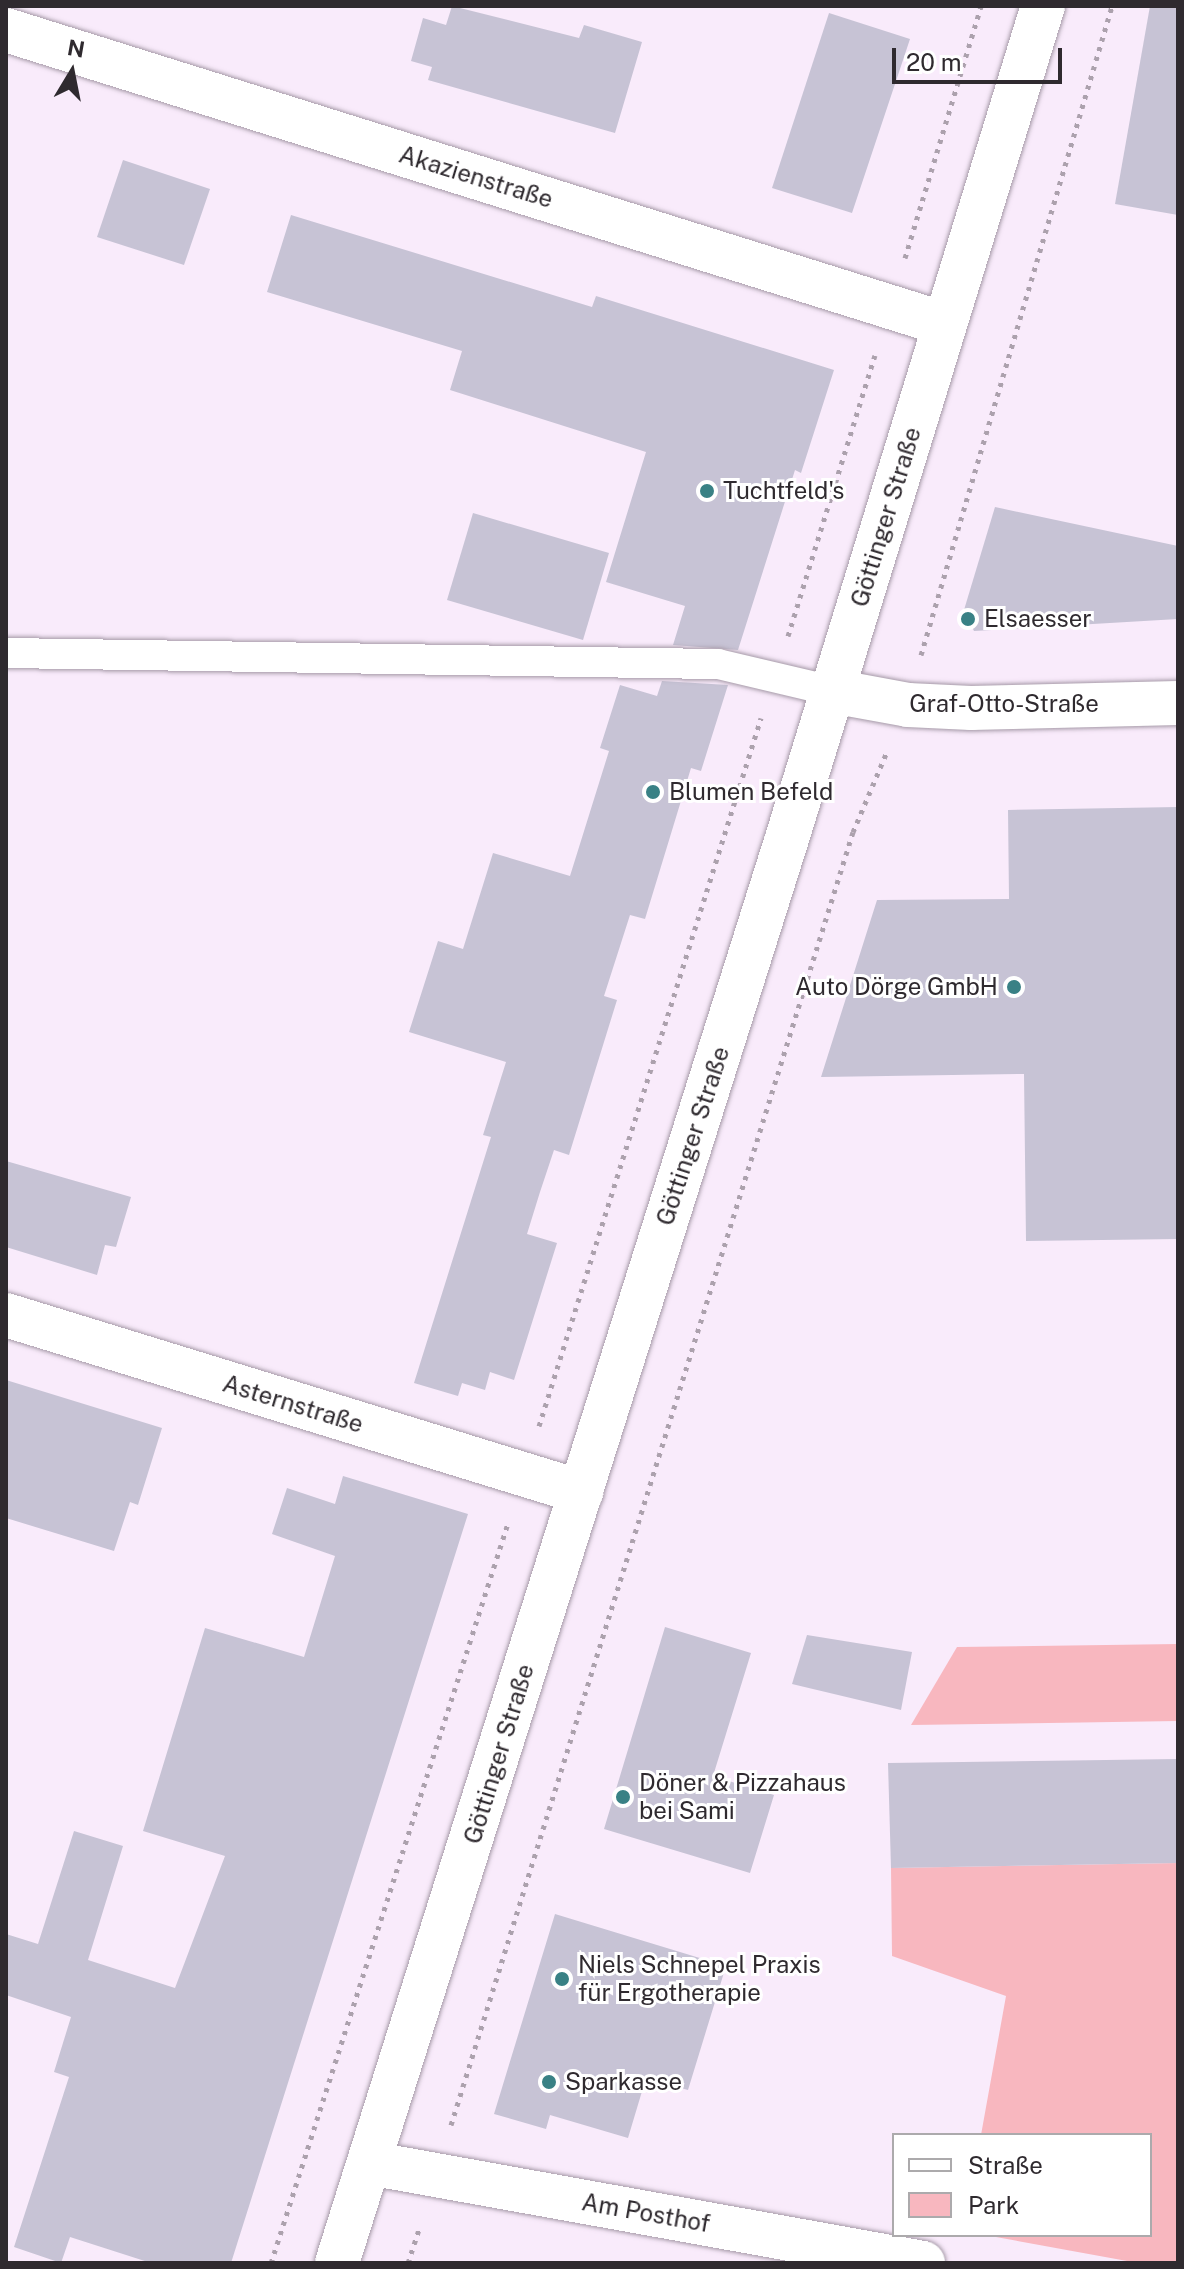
<!DOCTYPE html>
<meta charset="utf-8">
<style>
body{margin:0}
#map{position:relative;width:1184px;height:2269px;overflow:hidden;background:#f9ebfb;font-family:"Public Sans",sans-serif}
div>[style]{position:absolute}
.green>*{inset:0;background:#f8b7bf}
.building>*{inset:0;background:#c7c3d5}
.path>*{height:5px;margin-top:-2.5px;transform-origin:0;background:repeating-linear-gradient(90deg,#aca1ad 0 4px,transparent 0 10px)}
.roads{filter:drop-shadow(0 0 2px #a69aa8) drop-shadow(0 0 2px #a69aa8)}
.service>*{height:30px;margin:-15px;padding:0 15px;transform-origin:15px;border-radius:15px;background:#fff}
.minor>*{height:44px;margin:-22px;padding:0 22px;transform-origin:22px;border-radius:22px;background:#fff}
.secondary>*{height:44px;margin:-22px;padding:0 22px;transform-origin:22px;border-radius:22px;background:#fff}
.dots>*{width:22px;height:22px;translate:-50% -50%;box-sizing:border-box;border:4px solid #fff;border-radius:50%}
span{translate:-50% -50%;white-space:nowrap;text-align:center;line-height:1.15;-webkit-text-stroke:6px #fff;paint-order:stroke}
.street-label{font-size:24px;color:#2f2a2f}
.poi-label{font-size:24px;color:#2f2a2f}
.left{translate:0 -50%;text-align:left}
.right{translate:-100% -50%;text-align:right}
.frame{position:absolute;inset:0;border:8px solid #2f2a2f;pointer-events:none}
.legend{position:absolute;left:892px;top:2133px;width:260px;height:104px;box-sizing:border-box;background:#fff;border:2px solid #acaaac;margin:0;padding:10px 14px;list-style:none;font-size:24px;color:#2f2a2f}
.legend li{display:flex;align-items:center;gap:16px;height:40px}
.legend b{width:40px;border:2px solid #acaaac}
.north{position:absolute;left:32px;top:32px;width:80px;height:80px;-webkit-text-stroke:6px #fff;paint-order:stroke;rotate:10deg;font-size:22px;font-weight:700;line-height:32px;text-align:center;color:#2f2a2f}
.north::after{content:'';display:block;margin:auto;width:28px;height:36px;background:#2f2a2f;clip-path:polygon(50% 0,100% 100%,50% 72%,0 100%)}
.scale{position:absolute;left:892px;top:48px;width:170px;height:36px;box-sizing:border-box;border:4px solid #2f2a2f;border-top:0;padding-left:10px;font-size:24px;line-height:28px;white-space:nowrap;color:#2f2a2f;-webkit-text-stroke:6px #fff;paint-order:stroke}
</style>
<div id="map">
<div class="green">
<i style="clip-path:polygon(1178px 1644px,1178px 1721px,911px 1725px,957px 1647px)"></i>
<i style="clip-path:polygon(1178px 1863px,1178px 2263px,1138px 2263px,985px 2235px,1150px 2235px,1150px 2135px,981px 2135px,1006px 1996px,892px 1956px,891px 1868px)"></i>
</div>
<div class="building">
<i style="clip-path:polygon(452px 6px,579px 38px,584px 25px,642px 42px,615px 133px,428px 80px,432px 67px,411px 61px,423px 18px,446px 25px)"></i>
<i style="clip-path:polygon(1150px 6px,1178px 6px,1178px 215px,1115px 204px)"></i>
<i style="clip-path:polygon(829px 13px,910px 39px,852px 213px,772px 188px)"></i>
<i style="clip-path:polygon(123px 160px,210px 189px,184px 265px,97px 237px)"></i>
<i style="clip-path:polygon(291px 215px,592px 307px,596px 296px,834px 370px,801px 473px,795px 470px,738px 650px,673px 645px,685px 606px,606px 582px,646px 452px,450px 390px,462px 351px,267px 292px)"></i>
<i style="clip-path:polygon(995px 507px,1178px 546px,1178px 619px,974px 631px,964px 610px)"></i>
<i style="clip-path:polygon(473px 513px,609px 553px,583px 640px,447px 600px)"></i>
<i style="clip-path:polygon(662px 681px,728px 685px,701px 771px,691px 768px,645px 919px,630px 915px,604px 996px,617px 1000px,569px 1155px,554px 1150px,540px 1192px,527px 1234px,557px 1243px,514px 1380px,490px 1372px,485px 1390px,462px 1383px,458px 1396px,414px 1383px,491px 1137px,483px 1135px,506px 1062px,409px 1032px,438px 941px,463px 949px,493px 853px,570px 876px,609px 751px,600px 748px,620px 685px,657px 696px)"></i>
<i style="clip-path:polygon(1178px 807px,1178px 1239px,1026px 1241px,1024px 1074px,821px 1077px,877px 900px,1009px 899px,1008px 810px)"></i>
<i style="clip-path:polygon(6px 1161px,131px 1197px,116px 1247px,105px 1245px,97px 1275px,6px 1247px)"></i>
<i style="clip-path:polygon(6px 1380px,162px 1428px,138px 1505px,130px 1502px,114px 1551px,6px 1518px)"></i>
<i style="clip-path:polygon(343px 1476px,468px 1514px,231px 2263px,151px 2263px,70px 2237px,61px 2263px,14px 2247px,69px 2077px,54px 2072px,71px 2017px,6px 1995px,6px 1934px,38px 1944px,74px 1831px,123px 1846px,88px 1960px,175px 1988px,225px 1856px,143px 1831px,205px 1628px,304px 1657px,335px 1556px,272px 1534px,287px 1488px,335px 1504px)"></i>
<i style="clip-path:polygon(665px 1627px,751px 1653px,713px 1776px,774px 1795px,750px 1873px,604px 1829px)"></i>
<i style="clip-path:polygon(807px 1635px,912px 1652px,901px 1710px,792px 1684px)"></i>
<i style="clip-path:polygon(1178px 1759px,1178px 1863px,891px 1868px,888px 1763px)"></i>
<i style="clip-path:polygon(555px 1914px,726px 1966px,688px 2090px,646px 2078px,628px 2138px,550px 2115px,546px 2129px,494px 2114px)"></i>
</div>
<div class="path">
<i style="left:905px;top:258px;width:263px;rotate:-73.2deg"></i>
<i style="left:788px;top:636px;width:294px;rotate:-72.8deg"></i>
<i style="left:921px;top:655px;width:677px;rotate:-73.6deg"></i>
<i style="left:539px;top:1426px;width:742px;rotate:-72.59deg"></i>
<i style="left:451px;top:2125px;width:1354px;rotate:-72.73deg"></i>
<i style="left:853px;top:832px;width:85px;rotate:-67.1deg"></i>
<i style="left:271px;top:2263px;width:777px;rotate:-72.24deg"></i>
<i style="left:408px;top:2263px;width:39px;rotate:-72deg"></i>
</div>
<div class="roads">
<div class="service">
<i style="left:6px;top:653px;width:712px;rotate:0.89deg"></i>
<i style="left:718px;top:664px;width:117px;rotate:13.3deg"></i>
</div>
<div class="minor">
<i style="left:6px;top:30px;width:984px;rotate:17.39deg"></i>
<i style="left:832px;top:691px;width:77px;rotate:10.4deg"></i>
<i style="left:908px;top:705px;width:63px;rotate:2.7deg"></i>
<i style="left:971px;top:708px;width:207px;rotate:-1.4deg"></i>
<i style="left:6px;top:1315px;width:602px;rotate:17.11deg"></i>
<i style="left:369px;top:2163px;width:563px;rotate:10.23deg"></i>
</div>
<div class="secondary">
<i style="left:337px;top:2263px;width:1487px;rotate:-72.47deg"></i>
<i style="left:785px;top:845px;width:878px;rotate:-72.91deg"></i>
</div>
</div>
<div class="dots">
<i style="left:707px;top:491px;background:#398185"></i>
<i style="left:968px;top:619px;background:#398185"></i>
<i style="left:653px;top:792px;background:#398185"></i>
<i style="left:1014px;top:987px;background:#398185"></i>
<i style="left:623px;top:1797px;background:#398185"></i>
<i style="left:562px;top:1979px;background:#398185"></i>
<i style="left:549px;top:2082px;background:#398185"></i>
</div>
<div class="street-label">
<span style="left:476px;top:177px;rotate:17deg">Akazienstraße</span>
<span style="left:886px;top:517px;rotate:-73deg">Göttinger Straße</span>
<span style="left:1004px;top:704px">Graf-Otto-Straße</span>
<span style="left:693px;top:1136px;rotate:-72deg">Göttinger Straße</span>
<span style="left:293px;top:1404px;rotate:17deg">Asternstraße</span>
<span style="left:499px;top:1754px;rotate:-73deg">Göttinger Straße</span>
<span style="left:646px;top:2213px;rotate:10deg">Am Posthof</span>
</div>
<div class="poi-label">
<span class="left" style="left:723px;top:491px">Tuchtfeld's</span>
<span class="left" style="left:984px;top:619px">Elsaesser</span>
<span class="left" style="left:669px;top:792px">Blumen Befeld</span>
<span class="right" style="left:998px;top:987px">Auto Dörge GmbH</span>
<span class="left" style="left:639px;top:1797px">Döner &amp; Pizzahaus<br>bei Sami</span>
<span class="left" style="left:578px;top:1979px">Niels Schnepel Praxis<br>für Ergotherapie</span>
<span class="left" style="left:565px;top:2082px">Sparkasse</span>
</div>
<div class="frame"></div>
<ul class="legend">
<li><b style="height:10px;background:#fff"></b>Straße</li>
<li><b style="height:22px;background:#f8b7bf"></b>Park</li>
</ul>
<div class="north">N</div>
<div class="scale">20 m</div>
</div>
